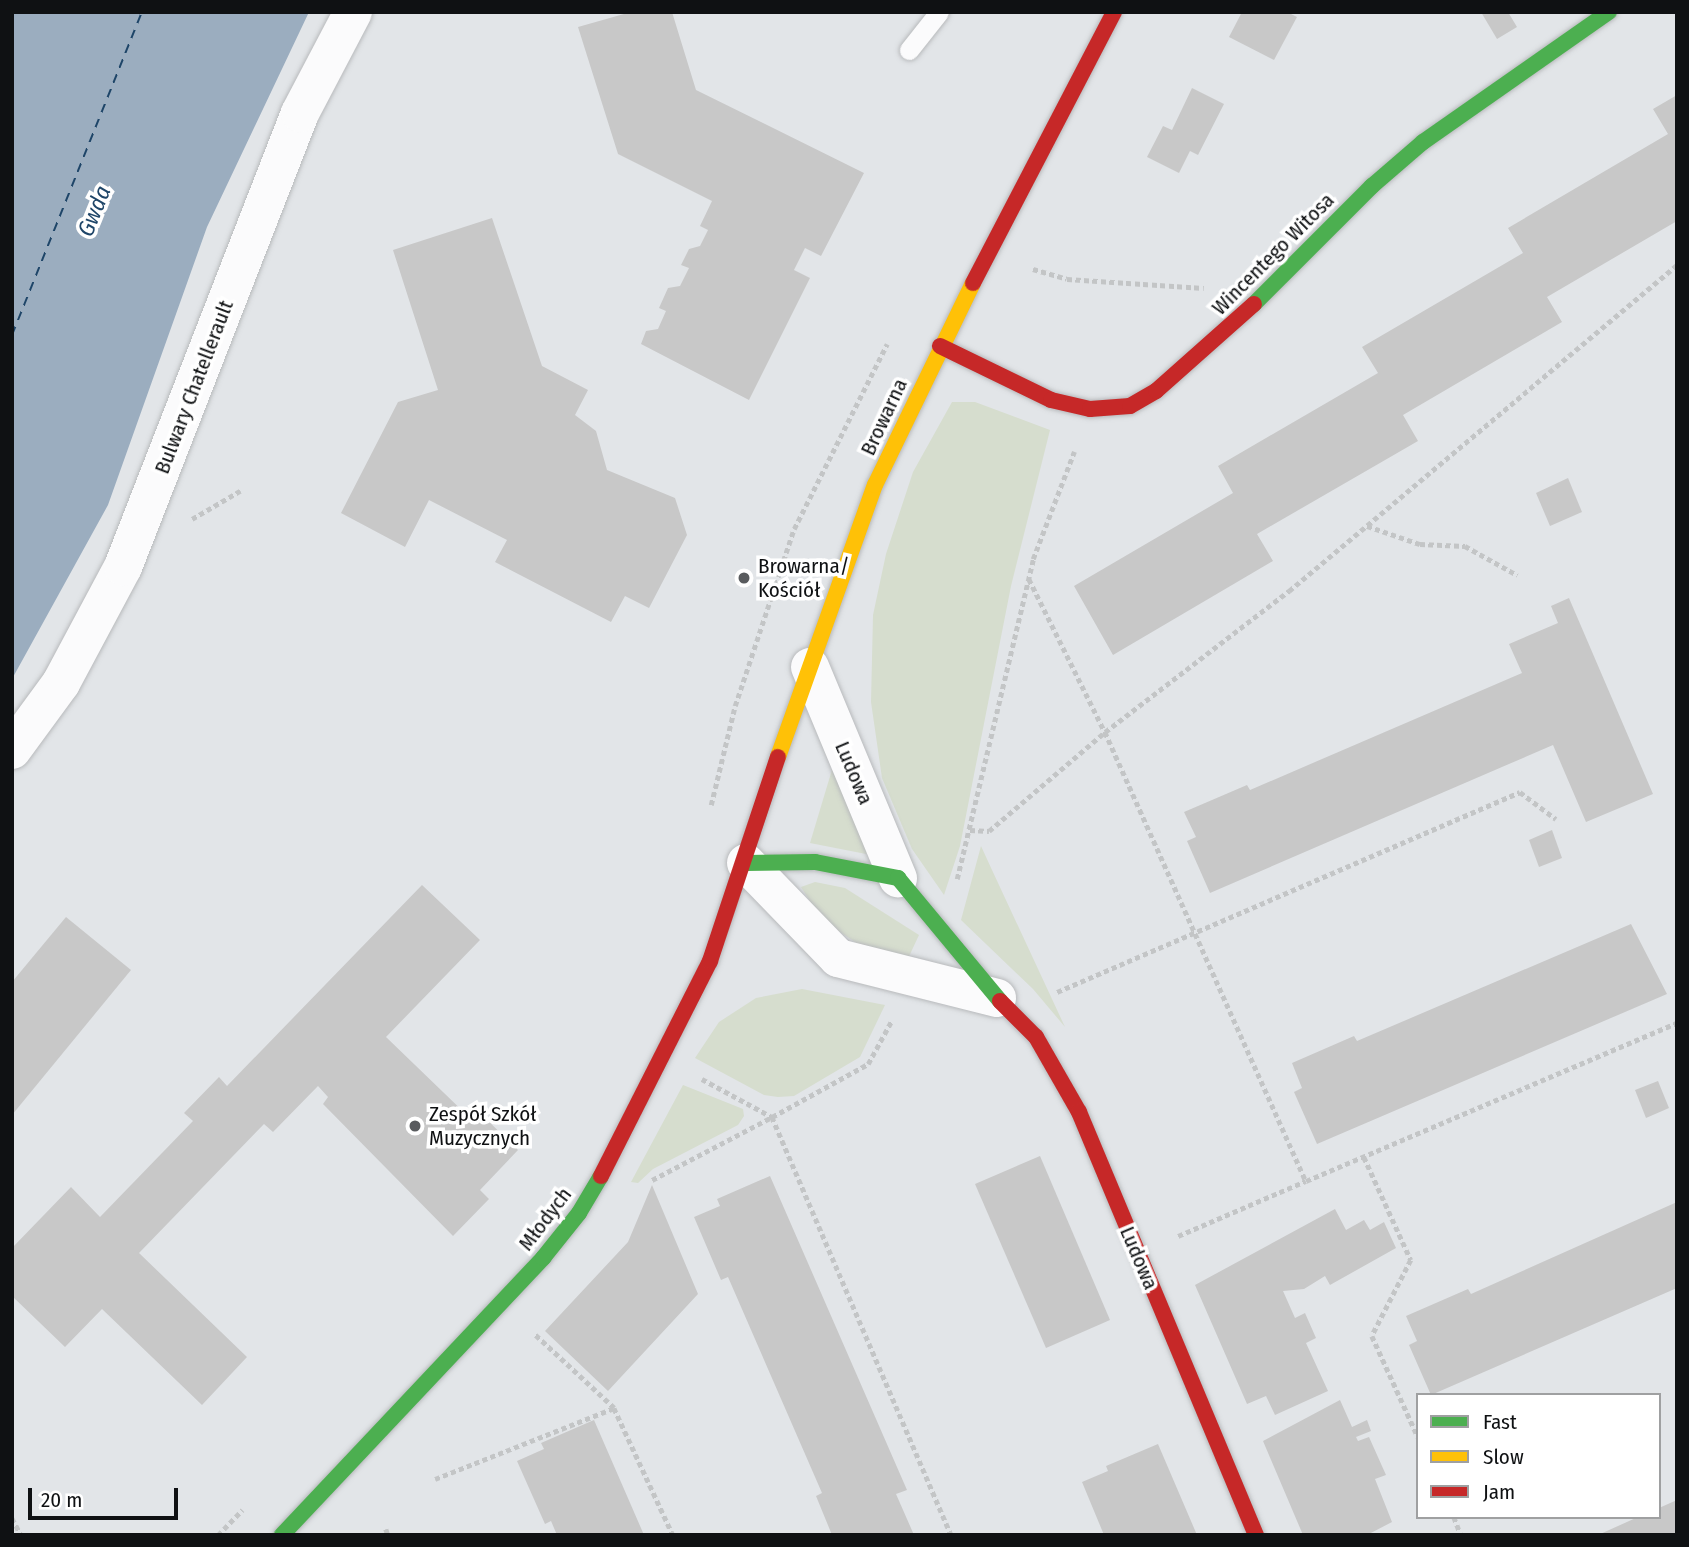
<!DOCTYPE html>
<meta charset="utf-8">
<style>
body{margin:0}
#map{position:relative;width:1689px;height:1547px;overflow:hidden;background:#e2e5e8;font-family:"Fira Sans Condensed",sans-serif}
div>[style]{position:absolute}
.green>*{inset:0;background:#d6ddce}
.water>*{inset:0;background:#9badbf}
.ferry>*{height:2px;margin-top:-1px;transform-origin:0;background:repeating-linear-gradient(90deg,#1e4568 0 9px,transparent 0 16px)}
.building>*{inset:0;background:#c8c8c8}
.path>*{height:4.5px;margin-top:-2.25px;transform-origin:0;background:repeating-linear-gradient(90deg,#c3c5c6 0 5px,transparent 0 8.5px)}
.roads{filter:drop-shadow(0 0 2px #b8babc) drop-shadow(0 0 2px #b8babc)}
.lane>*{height:19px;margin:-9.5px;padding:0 9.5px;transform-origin:9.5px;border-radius:9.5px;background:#fbfbfc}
.street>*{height:38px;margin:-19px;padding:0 19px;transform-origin:19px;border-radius:19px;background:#fbfbfc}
.fast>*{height:16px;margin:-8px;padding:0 8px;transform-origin:8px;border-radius:8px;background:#4caf50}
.slow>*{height:16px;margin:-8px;padding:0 8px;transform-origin:8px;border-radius:8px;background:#ffc107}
.jam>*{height:16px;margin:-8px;padding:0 8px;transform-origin:8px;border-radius:8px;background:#c62828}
.dots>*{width:19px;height:19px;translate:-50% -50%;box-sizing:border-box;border:4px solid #fff;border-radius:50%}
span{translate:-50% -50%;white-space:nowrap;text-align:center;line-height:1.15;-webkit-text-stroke:7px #fff;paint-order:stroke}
.street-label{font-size:21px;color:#0f1113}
.poi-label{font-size:21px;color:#0f1113}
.left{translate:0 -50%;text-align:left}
.water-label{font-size:23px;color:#1e4568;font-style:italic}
.frame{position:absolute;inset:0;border:14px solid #0f1113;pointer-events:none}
.legend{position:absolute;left:1416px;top:1393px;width:245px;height:126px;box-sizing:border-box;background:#fff;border:2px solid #9fa0a1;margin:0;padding:9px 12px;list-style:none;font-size:21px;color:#0f1113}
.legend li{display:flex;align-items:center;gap:14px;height:35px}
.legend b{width:35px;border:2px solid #9fa0a1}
.scale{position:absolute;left:28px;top:1488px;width:150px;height:32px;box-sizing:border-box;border:4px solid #0f1113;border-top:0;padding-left:9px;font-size:21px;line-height:24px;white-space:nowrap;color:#0f1113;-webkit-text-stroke:5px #fff;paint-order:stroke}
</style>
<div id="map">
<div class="green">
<i style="clip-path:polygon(952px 402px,975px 402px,1050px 430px,1011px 586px,960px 846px,944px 895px,912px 849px,882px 778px,871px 702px,873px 615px,886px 554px,913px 472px)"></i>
<i style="clip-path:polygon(834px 763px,869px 845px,866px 854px,810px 843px)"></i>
<i style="clip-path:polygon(981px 846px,992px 870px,1065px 1027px,1033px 989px,961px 920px)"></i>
<i style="clip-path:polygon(815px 882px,845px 888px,919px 935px,905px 965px,873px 954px,822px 920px,801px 887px)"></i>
<i style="clip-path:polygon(802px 989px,885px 1005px,860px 1057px,794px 1096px,778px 1097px,764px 1095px,695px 1058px,719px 1022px,756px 998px)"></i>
<i style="clip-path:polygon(683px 1085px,743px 1109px,744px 1116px,738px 1125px,653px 1169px,638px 1183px,631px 1182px)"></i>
</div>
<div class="water">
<i style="clip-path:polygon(12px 12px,309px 12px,207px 227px,108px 505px,12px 679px)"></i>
</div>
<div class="ferry">
<i style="left:12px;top:335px;width:348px;rotate:-68.1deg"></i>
</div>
<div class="building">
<i style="clip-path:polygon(631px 12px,672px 12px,696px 90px,864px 173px,821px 256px,805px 248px,794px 270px,810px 278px,749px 400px,641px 344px,646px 331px,658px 329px,666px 311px,659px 308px,668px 288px,680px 286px,689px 268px,681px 265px,689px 249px,700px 246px,708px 230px,700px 226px,712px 201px,618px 154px,578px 27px)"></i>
<i style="clip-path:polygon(1242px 12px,1287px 12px,1297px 17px,1274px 60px,1229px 37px)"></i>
<i style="clip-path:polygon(1481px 12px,1508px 12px,1517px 27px,1497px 39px)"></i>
<i style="clip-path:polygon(1192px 88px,1224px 104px,1198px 155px,1190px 151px,1179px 173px,1147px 157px,1163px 126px,1172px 130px)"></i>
<i style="clip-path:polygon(1677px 95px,1677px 221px,1547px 297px,1562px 322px,1403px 415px,1418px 441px,1257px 534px,1273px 561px,1113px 655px,1074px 586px,1233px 493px,1218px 466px,1378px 373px,1362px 347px,1523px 253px,1508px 228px,1668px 134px,1653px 109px)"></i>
<i style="clip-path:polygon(492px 218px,542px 366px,588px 390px,575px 415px,596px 431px,607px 470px,675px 498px,687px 535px,649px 608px,625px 596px,611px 622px,495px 562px,507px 540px,429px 500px,405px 547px,341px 513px,398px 402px,438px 390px,393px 250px)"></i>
<i style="clip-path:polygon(1568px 478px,1582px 512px,1550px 526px,1536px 493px)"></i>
<i style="clip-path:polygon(1569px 598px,1653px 794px,1586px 822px,1553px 745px,1210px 893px,1187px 841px,1196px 837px,1184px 812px,1247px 785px,1250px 790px,1522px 673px,1509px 644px,1558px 623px,1551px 606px)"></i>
<i style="clip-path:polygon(1552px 830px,1562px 858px,1539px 867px,1529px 840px)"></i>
<i style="clip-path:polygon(422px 885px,480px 940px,386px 1037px,472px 1120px,480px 1113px,518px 1150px,480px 1190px,489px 1199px,453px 1236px,323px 1104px,328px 1097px,318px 1086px,273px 1132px,264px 1124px,139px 1253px,247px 1357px,202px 1405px,102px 1309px,65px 1347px,12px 1296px,12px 1248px,71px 1187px,100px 1217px,193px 1121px,184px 1113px,219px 1077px,227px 1086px)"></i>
<i style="clip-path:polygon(66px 917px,131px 970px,12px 1115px,12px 982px)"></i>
<i style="clip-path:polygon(1631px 924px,1667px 994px,1317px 1144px,1294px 1092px,1302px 1088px,1292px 1063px,1354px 1036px,1357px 1041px)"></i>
<i style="clip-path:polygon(1658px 1081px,1669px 1108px,1646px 1118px,1635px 1090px)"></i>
<i style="clip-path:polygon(1040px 1156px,1110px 1320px,1046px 1348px,975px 1184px)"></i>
<i style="clip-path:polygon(770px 1176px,907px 1490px,896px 1494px,914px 1535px,832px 1535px,816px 1496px,822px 1493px,728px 1277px,721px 1280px,694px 1217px,720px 1206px,717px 1199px)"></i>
<i style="clip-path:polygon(652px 1185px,698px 1294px,608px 1391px,545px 1331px,628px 1242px)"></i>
<i style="clip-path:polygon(1677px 1202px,1677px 1288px,1431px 1395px,1409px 1345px,1417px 1341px,1406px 1316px,1468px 1289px,1471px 1294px)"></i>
<i style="clip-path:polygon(1335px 1209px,1346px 1230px,1364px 1220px,1370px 1230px,1384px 1222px,1396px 1248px,1330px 1285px,1325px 1276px,1304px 1289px,1283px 1291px,1295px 1318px,1305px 1313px,1316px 1338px,1306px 1343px,1328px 1391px,1275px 1415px,1266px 1396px,1247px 1404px,1195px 1285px)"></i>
<i style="clip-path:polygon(1340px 1400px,1352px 1427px,1367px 1420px,1371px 1431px,1356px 1437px,1358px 1441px,1369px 1437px,1386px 1475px,1375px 1479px,1392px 1522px,1367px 1535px,1303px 1535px,1263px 1441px)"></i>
<i style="clip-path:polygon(594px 1420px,644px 1535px,557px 1535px,551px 1521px,545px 1524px,517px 1461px,544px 1449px,541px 1443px)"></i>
<i style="clip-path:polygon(1158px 1444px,1197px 1535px,1104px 1535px,1082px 1482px,1108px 1471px,1106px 1466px)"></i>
<i style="clip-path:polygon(1677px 1500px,1677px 1535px,1598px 1535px,1638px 1517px,1659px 1517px,1659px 1508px)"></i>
</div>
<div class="path">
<i style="left:1033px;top:269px;width:35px;rotate:16deg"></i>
<i style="left:1067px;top:279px;width:137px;rotate:3.8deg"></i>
<i style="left:192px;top:519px;width:56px;rotate:-30.3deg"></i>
<i style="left:1367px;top:526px;width:56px;rotate:18.8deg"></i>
<i style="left:1420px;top:544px;width:45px;rotate:2.5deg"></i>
<i style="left:1465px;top:546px;width:60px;rotate:29.1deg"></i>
<i style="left:1029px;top:579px;width:171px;rotate:63.6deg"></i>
<i style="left:1105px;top:732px;width:492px;rotate:65.9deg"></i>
<i style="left:1306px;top:1181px;width:403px;rotate:-23.1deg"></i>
<i style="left:711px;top:805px;width:102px;rotate:-76.4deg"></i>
<i style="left:735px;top:706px;width:187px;rotate:-71.6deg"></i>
<i style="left:794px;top:529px;width:207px;rotate:-63.3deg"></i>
<i style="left:970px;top:830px;width:19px;rotate:3deg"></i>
<i style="left:989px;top:831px;width:153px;rotate:-40.5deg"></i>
<i style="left:1105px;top:732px;width:232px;rotate:-37.5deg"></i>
<i style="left:1289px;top:591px;width:507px;rotate:-40.04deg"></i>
<i style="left:957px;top:879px;width:329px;rotate:-76.6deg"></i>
<i style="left:1033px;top:559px;width:115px;rotate:-69deg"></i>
<i style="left:1057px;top:992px;width:504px;rotate:-23.36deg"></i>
<i style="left:1520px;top:792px;width:45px;rotate:36.9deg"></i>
<i style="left:702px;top:1079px;width:80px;rotate:28.5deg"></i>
<i style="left:772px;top:1117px;width:110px;rotate:-28.9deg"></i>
<i style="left:868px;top:1064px;width:50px;rotate:-61.4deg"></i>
<i style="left:1364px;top:1157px;width:113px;rotate:65.5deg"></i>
<i style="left:1411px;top:1260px;width:85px;rotate:117.2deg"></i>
<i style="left:1372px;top:1336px;width:111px;rotate:65.5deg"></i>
<i style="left:652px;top:1180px;width:136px;rotate:-27.7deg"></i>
<i style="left:772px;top:1117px;width:455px;rotate:66.8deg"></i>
<i style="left:1178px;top:1236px;width:139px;rotate:-23.3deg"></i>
<i style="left:614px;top:1408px;width:140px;rotate:65.1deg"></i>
<i style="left:435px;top:1479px;width:193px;rotate:-21.6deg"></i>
<i style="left:614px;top:1408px;width:110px;rotate:-137.2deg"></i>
<i style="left:1454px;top:1517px;width:19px;rotate:69deg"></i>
<i style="left:12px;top:1518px;width:19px;rotate:62deg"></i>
<i style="left:386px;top:1529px;width:6px;rotate:72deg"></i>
<i style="left:218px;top:1535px;width:35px;rotate:-46deg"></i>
</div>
<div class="roads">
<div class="lane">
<i style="left:909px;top:50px;width:48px;rotate:-51.7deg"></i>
</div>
<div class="street">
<i style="left:810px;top:667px;width:229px;rotate:67.4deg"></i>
<i style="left:12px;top:750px;width:83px;rotate:-53.8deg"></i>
<i style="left:61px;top:683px;width:132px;rotate:-61.9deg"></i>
<i style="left:123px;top:567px;width:487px;rotate:-68.7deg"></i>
<i style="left:300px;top:113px;width:114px;rotate:-62.3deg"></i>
<i style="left:746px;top:863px;width:132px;rotate:45.9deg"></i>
<i style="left:838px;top:958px;width:164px;rotate:14.1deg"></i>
</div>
<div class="fast">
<i style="left:1254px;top:304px;width:167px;rotate:-45deg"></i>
<i style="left:1372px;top:186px;width:67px;rotate:-40.8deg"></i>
<i style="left:1423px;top:142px;width:227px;rotate:-35deg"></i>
<i style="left:746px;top:863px;width:69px;rotate:-0.8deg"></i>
<i style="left:815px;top:862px;width:85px;rotate:10.9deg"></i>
<i style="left:898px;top:878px;width:160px;rotate:50.3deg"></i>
<i style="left:282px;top:1535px;width:381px;rotate:-46.7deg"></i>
<i style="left:543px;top:1258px;width:58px;rotate:-51.3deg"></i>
<i style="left:579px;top:1213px;width:43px;rotate:-59.3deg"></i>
</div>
<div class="slow">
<i style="left:778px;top:757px;width:289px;rotate:-70.4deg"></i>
<i style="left:875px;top:485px;width:225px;rotate:-64.1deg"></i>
</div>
<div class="jam">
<i style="left:973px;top:283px;width:305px;rotate:-62.5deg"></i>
<i style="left:940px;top:346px;width:123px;rotate:25.9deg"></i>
<i style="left:1051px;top:400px;width:40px;rotate:13deg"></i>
<i style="left:1090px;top:409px;width:40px;rotate:-4.3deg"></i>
<i style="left:1130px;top:406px;width:30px;rotate:-30deg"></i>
<i style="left:1156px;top:391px;width:131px;rotate:-41.6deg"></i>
<i style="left:1000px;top:1001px;width:51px;rotate:45deg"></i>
<i style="left:1036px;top:1037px;width:86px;rotate:60.2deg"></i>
<i style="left:1079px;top:1112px;width:459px;rotate:67.3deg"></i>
<i style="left:601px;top:1176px;width:241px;rotate:-63.1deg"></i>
<i style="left:710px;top:961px;width:215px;rotate:-71.6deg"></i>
</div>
</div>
<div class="dots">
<i style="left:744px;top:578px;background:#595b5e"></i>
<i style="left:415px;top:1126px;background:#595b5e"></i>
</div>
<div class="street-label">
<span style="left:1273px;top:254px;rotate:-45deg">Wincentego Witosa</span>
<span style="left:194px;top:387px;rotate:-69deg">Bulwary Chatellerault</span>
<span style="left:884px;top:417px;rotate:-65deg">Browarna</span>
<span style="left:854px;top:773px;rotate:67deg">Ludowa</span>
<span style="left:545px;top:1219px;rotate:-53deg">Młodych</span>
<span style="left:1139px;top:1258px;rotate:67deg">Ludowa</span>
</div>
<div class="poi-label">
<span class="left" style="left:758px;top:578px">Browarna/<br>Kościół</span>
<span class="left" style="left:429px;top:1126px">Zespół Szkół<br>Muzycznych</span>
</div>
<div class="water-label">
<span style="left:94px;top:211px;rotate:-68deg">Gwda</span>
</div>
<div class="frame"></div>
<ul class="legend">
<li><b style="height:9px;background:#4caf50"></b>Fast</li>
<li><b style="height:9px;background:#ffc107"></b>Slow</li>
<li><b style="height:9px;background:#c62828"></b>Jam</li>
</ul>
<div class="scale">20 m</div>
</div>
